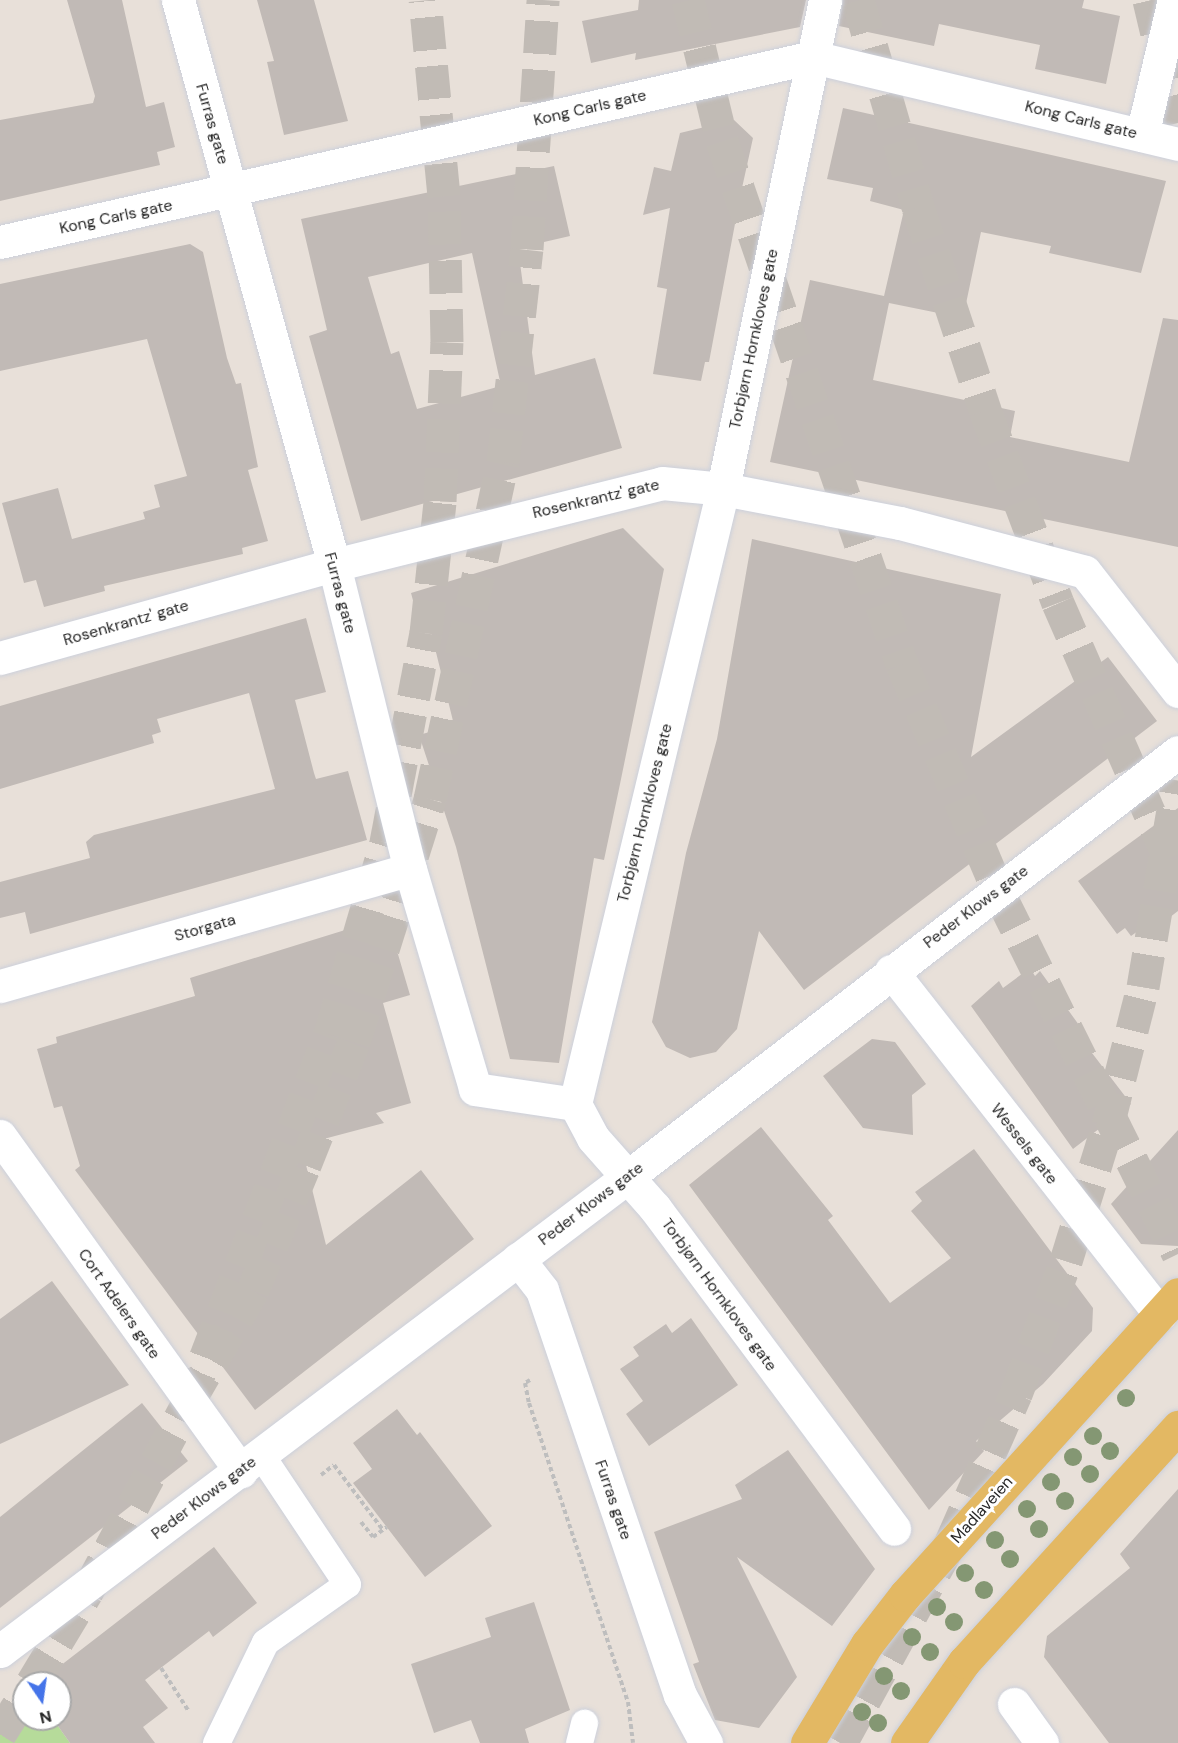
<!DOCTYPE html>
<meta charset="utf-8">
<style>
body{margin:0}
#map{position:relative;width:1178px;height:1743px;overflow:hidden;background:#e8e0d9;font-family:"DM Sans",sans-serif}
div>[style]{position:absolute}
.green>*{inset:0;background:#b6db9a}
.building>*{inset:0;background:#c1bab6}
.trunk-tunnel>*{height:33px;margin-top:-16.5px;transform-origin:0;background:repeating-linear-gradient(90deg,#c1bbb5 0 33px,transparent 0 49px)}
.motorway-tunnel>*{height:33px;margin-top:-16.5px;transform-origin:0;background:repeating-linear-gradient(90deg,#c1bbb5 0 33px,transparent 0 49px)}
.path>*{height:4px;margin-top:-2px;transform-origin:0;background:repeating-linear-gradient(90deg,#bebebe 0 4.5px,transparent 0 7.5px)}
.roads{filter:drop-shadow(0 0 2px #ccd0db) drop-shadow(0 0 2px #ccd0db)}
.service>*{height:27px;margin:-13.5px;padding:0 13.5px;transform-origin:13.5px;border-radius:13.5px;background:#fff}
.minor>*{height:33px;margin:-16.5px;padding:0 16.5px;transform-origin:16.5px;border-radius:16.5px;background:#fff}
.primary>*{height:33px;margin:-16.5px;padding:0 16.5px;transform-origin:16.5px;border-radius:16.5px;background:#e3b863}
.trees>*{width:18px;height:18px;margin:-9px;border-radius:50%;background:#849773}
span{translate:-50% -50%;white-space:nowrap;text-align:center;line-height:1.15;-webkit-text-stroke:6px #fff;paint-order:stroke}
.street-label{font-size:16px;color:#272727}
.north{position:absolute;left:12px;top:1671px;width:60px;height:60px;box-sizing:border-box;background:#fff;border:2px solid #a9a9a9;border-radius:50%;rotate:167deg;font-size:16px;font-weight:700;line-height:24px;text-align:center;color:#272727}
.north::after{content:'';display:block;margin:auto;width:21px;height:27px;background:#4574e9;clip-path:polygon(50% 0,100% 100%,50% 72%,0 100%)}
</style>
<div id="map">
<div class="green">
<i style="clip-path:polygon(24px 1698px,24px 1719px,53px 1719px,70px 1743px,0 1743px,0 1718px)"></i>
</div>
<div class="building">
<i style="clip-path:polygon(67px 0,122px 0,146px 107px,164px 102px,175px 147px,157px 152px,160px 165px,0 201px,0 120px,93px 103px,95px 96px)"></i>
<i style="clip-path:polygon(257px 0,314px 0,348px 121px,284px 135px,267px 62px,274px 61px)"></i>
<i style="clip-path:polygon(639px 0,806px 0,800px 27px,635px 60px,636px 53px,591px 63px,582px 21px,638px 10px)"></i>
<i style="clip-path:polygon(843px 0,1084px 0,1082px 8px,1120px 16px,1106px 84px,1035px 69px,1040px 45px,939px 24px,934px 46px,839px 26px)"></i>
<i style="clip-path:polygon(843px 108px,1166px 181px,1141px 273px,1049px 253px,1051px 246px,981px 232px,963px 318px,889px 303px,873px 380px,1015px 411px,1010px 437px,1129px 462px,1163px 318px,1178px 320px,1178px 547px,770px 462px,810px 280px,884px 296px,904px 210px,870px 201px,873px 188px,827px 179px)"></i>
<i style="clip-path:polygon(734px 120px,753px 138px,742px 188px,751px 190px,741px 192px,709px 362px,705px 362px,701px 381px,653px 374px,667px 289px,657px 287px,670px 208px,643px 215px,654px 167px,671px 171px,680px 133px)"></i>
<i style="clip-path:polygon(evenodd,554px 166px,570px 236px,518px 248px,535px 375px,595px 358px,622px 448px,361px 521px,309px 336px,327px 330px,301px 219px,554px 166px,472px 253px,501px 386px,417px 409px,399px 351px,391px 354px,368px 277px,472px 253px)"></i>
<i style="clip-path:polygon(190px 244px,203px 252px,227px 358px,236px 384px,241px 383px,258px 467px,248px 470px,268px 541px,242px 548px,243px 554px,104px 586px,105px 591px,44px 607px,36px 580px,24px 583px,2px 503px,58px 488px,72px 539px,145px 519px,143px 512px,160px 507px,154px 485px,187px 476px,147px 339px,0 371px,0 284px)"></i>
<i style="clip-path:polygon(623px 528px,664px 569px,620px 784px,604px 860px,594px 858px,559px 1063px,510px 1059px,456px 847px,419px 735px,454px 725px,430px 628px,421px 630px,411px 593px)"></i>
<i style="clip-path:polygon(752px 539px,1001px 594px,971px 757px,1108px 657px,1157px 721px,804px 990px,759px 931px,737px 1029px,716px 1052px,690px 1058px,666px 1047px,652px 1022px,686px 853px,717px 739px)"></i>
<i style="clip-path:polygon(306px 618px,326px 692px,295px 700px,314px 773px,316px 779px,348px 771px,367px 840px,30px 934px,25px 912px,0 918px,0 882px,90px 858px,86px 842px,94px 835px,275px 789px,249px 693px,157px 719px,161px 732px,152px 735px,154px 743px,0 789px,0 706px)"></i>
<i style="clip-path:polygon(1178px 808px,1178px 911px,1153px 930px,1149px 923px,1131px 936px,1125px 928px,1117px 934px,1078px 881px)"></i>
<i style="clip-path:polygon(387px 917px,410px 995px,383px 1003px,411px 1103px,376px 1113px,384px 1123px,301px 1145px,326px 1245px,421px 1170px,474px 1239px,255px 1410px,75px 1170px,80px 1166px,62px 1106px,54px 1108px,37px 1049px,57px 1043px,56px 1037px,195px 996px,190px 978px)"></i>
<i style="clip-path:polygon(1030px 968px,1035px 976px,1040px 971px,1084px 1032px,1079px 1036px,1131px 1104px,1073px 1149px,971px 1006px,999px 981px,1003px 988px)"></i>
<i style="clip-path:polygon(872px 1039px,895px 1042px,926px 1084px,912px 1095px,913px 1135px,863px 1128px,823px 1076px)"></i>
<i style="clip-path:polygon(761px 1127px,833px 1216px,828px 1220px,890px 1303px,951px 1258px,911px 1211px,922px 1201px,915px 1192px,974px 1149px,1093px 1308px,1092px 1331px,1043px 1384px,976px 1441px,984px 1451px,929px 1510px,689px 1185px)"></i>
<i style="clip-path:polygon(1178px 1130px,1178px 1246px,1141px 1244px,1111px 1204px)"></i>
<i style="clip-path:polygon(52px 1281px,129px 1385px,0 1444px,0 1319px)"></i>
<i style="clip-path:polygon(691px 1318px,738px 1385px,649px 1446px,626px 1414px,643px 1401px,620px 1369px,639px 1356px,633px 1347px,666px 1324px,672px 1333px)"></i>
<i style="clip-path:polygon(142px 1403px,188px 1461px,0 1608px,0 1517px)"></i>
<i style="clip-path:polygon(397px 1409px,417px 1435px,420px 1432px,492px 1526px,425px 1577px,353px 1483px,372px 1469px,353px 1443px)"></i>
<i style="clip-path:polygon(788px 1450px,875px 1569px,832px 1626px,737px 1557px,797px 1677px,759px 1728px,715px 1720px,693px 1664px,699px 1662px,654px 1532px,742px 1499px,735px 1485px)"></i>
<i style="clip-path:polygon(1178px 1489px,1178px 1743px,1109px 1743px,1044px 1657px,1047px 1636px,1130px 1568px,1120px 1554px)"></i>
<i style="clip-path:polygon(214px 1547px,257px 1603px,213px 1637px,209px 1631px,145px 1680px,168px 1708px,143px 1727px,155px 1743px,70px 1743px,53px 1719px,60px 1719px,60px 1683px,38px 1683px)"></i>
<i style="clip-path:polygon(534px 1602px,570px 1710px,525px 1729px,529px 1743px,480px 1743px,471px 1720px,434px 1733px,411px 1664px,491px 1637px,485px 1618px)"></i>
</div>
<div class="trunk-tunnel">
<i style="left:32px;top:1683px;width:106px;rotate:-58.9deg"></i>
<i style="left:87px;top:1592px;width:214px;rotate:-61.9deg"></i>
<i style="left:188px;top:1403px;width:395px;rotate:-69deg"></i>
<i style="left:330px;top:1034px;width:200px;rotate:-73.7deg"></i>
<i style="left:386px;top:842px;width:213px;rotate:-79.2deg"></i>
<i style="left:426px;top:633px;width:133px;rotate:-83.9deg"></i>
<i style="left:440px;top:501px;width:159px;rotate:-87.5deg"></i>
<i style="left:447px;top:342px;width:146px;rotate:-91.2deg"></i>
<i style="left:444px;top:196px;width:197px;rotate:-95.5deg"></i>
<i style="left:0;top:1734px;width:45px;rotate:-57.7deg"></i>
<i style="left:841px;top:1743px;width:229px;rotate:-61.3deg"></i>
<i style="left:951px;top:1542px;width:162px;rotate:-66.3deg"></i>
<i style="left:1016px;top:1394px;width:142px;rotate:-69.4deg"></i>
<i style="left:1066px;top:1261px;width:142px;rotate:-72.8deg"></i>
<i style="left:1108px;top:1125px;width:142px;rotate:-75.8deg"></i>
<i style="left:1143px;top:987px;width:210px;rotate:-80.4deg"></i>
</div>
<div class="motorway-tunnel">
<i style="left:688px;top:0;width:145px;rotate:76.4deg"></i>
<i style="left:722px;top:141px;width:553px;rotate:71.01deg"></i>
<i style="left:902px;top:664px;width:253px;rotate:67deg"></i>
<i style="left:1001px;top:897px;width:398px;rotate:63.6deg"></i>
<i style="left:858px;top:0;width:216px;rotate:73.8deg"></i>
<i style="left:918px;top:207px;width:214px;rotate:71.7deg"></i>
<i style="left:985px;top:410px;width:206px;rotate:69.3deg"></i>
<i style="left:1058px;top:603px;width:300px;rotate:66.4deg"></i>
<i style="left:1149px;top:0;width:126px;rotate:76.7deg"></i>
<i style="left:188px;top:1403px;width:130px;rotate:-60.1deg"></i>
<i style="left:253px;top:1290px;width:135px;rotate:-67.4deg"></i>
<i style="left:305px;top:1165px;width:132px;rotate:-68.3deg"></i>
<i style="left:354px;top:1042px;width:255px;rotate:-72.6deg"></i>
<i style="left:430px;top:799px;width:345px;rotate:-77.8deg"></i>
<i style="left:503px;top:462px;width:214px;rotate:-83.6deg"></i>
<i style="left:527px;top:249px;width:250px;rotate:-86.3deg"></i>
</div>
<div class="path">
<i style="left:530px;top:1380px;width:6px;rotate:149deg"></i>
<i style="left:525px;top:1383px;width:20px;rotate:79deg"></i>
<i style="left:529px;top:1403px;width:315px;rotate:71.7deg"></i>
<i style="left:628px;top:1702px;width:41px;rotate:83deg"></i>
<i style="left:321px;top:1475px;width:16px;rotate:-38deg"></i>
<i style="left:334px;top:1465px;width:81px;rotate:53deg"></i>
<i style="left:361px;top:1522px;width:19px;rotate:51deg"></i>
<i style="left:373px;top:1537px;width:17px;rotate:-36deg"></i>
<i style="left:161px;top:1668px;width:50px;rotate:57.3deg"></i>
</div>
<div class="roads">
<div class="service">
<i style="left:216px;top:1743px;width:112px;rotate:-64.1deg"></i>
<i style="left:265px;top:1642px;width:100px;rotate:-35.3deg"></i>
<i style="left:347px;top:1584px;width:155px;rotate:-123.7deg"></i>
<i style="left:579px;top:1743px;width:21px;rotate:-76deg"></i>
</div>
<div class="minor">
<i style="left:178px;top:0;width:586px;rotate:74.56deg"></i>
<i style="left:334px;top:565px;width:313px;rotate:76deg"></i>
<i style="left:410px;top:869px;width:229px;rotate:73.5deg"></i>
<i style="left:475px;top:1089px;width:101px;rotate:8.5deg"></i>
<i style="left:825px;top:0;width:500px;rotate:101.8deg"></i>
<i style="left:723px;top:489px;width:633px;rotate:103.53deg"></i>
<i style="left:575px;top:1104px;width:38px;rotate:62deg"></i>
<i style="left:593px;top:1138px;width:94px;rotate:48.5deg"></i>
<i style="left:655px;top:1208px;width:400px;rotate:53.3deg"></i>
<i style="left:1142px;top:135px;width:139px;rotate:-76.7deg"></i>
<i style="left:0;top:242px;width:834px;rotate:-12.82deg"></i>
<i style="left:813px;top:57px;width:375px;rotate:13.4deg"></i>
<i style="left:0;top:658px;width:347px;rotate:-15.6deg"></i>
<i style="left:334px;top:565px;width:338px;rotate:-14deg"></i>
<i style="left:662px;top:483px;width:61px;rotate:5.6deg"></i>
<i style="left:723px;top:489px;width:180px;rotate:10.9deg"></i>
<i style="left:900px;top:523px;width:191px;rotate:14.8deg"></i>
<i style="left:1085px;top:572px;width:151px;rotate:52deg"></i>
<i style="left:891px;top:971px;width:436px;rotate:51.9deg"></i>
<i style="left:0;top:986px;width:426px;rotate:-15.9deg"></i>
<i style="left:0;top:1136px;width:413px;rotate:54.3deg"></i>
<i style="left:518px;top:1259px;width:39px;rotate:52deg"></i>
<i style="left:542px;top:1290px;width:428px;rotate:71.2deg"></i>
<i style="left:680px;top:1695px;width:55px;rotate:61.6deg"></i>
<i style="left:0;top:1651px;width:790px;rotate:-37.07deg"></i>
<i style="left:630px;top:1175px;width:692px;rotate:-37.66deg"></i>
<i style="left:1014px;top:1704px;width:48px;rotate:54.3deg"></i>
</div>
<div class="primary">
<i style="left:807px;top:1743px;width:116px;rotate:-58.8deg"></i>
<i style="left:867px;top:1644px;width:62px;rotate:-52.2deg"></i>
<i style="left:905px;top:1595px;width:406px;rotate:-47.8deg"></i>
<i style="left:907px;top:1743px;width:99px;rotate:-54.9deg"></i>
<i style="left:964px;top:1662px;width:318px;rotate:-47.7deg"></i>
</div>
</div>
<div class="trees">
<i style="left:1126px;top:1398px"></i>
<i style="left:1093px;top:1436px"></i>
<i style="left:1110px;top:1451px"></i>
<i style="left:1073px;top:1457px"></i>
<i style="left:1090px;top:1474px"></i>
<i style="left:1051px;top:1482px"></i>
<i style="left:1065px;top:1501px"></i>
<i style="left:1027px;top:1509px"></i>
<i style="left:1039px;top:1529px"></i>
<i style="left:995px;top:1540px"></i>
<i style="left:1010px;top:1559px"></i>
<i style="left:965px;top:1573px"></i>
<i style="left:984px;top:1590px"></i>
<i style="left:937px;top:1607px"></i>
<i style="left:954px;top:1622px"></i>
<i style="left:912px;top:1637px"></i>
<i style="left:930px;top:1652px"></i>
<i style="left:884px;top:1676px"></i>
<i style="left:901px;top:1691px"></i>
<i style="left:862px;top:1712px"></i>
<i style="left:878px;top:1723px"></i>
</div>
<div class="street-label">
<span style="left:590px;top:108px;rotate:-13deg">Kong Carls gate</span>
<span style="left:1081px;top:120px;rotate:14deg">Kong Carls gate</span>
<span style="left:212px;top:124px;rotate:74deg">Furras gate</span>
<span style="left:116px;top:217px;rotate:-12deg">Kong Carls gate</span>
<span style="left:754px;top:339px;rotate:-78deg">Torbjørn Hornkloves gate</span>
<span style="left:596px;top:499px;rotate:-13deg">Rosenkrantz' gate</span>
<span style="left:340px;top:593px;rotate:75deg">Furras gate</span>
<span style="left:126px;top:623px;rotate:-16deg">Rosenkrantz' gate</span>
<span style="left:645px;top:813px;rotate:-76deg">Torbjørn Hornkloves gate</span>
<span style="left:976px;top:907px;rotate:-37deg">Peder Klows gate</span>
<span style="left:205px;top:928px;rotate:-16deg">Storgata</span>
<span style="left:1024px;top:1144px;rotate:52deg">Wessels gate</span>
<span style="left:591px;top:1204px;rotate:-37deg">Peder Klows gate</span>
<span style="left:719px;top:1295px;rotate:54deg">Torbjørn Hornkloves gate</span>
<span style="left:119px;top:1304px;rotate:55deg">Cort Adelers gate</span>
<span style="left:204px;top:1498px;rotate:-37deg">Peder Klows gate</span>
<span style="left:613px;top:1500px;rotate:71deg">Furras gate</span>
<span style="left:982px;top:1510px;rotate:-48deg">Madlaveien</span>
</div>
<div class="north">N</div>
</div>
